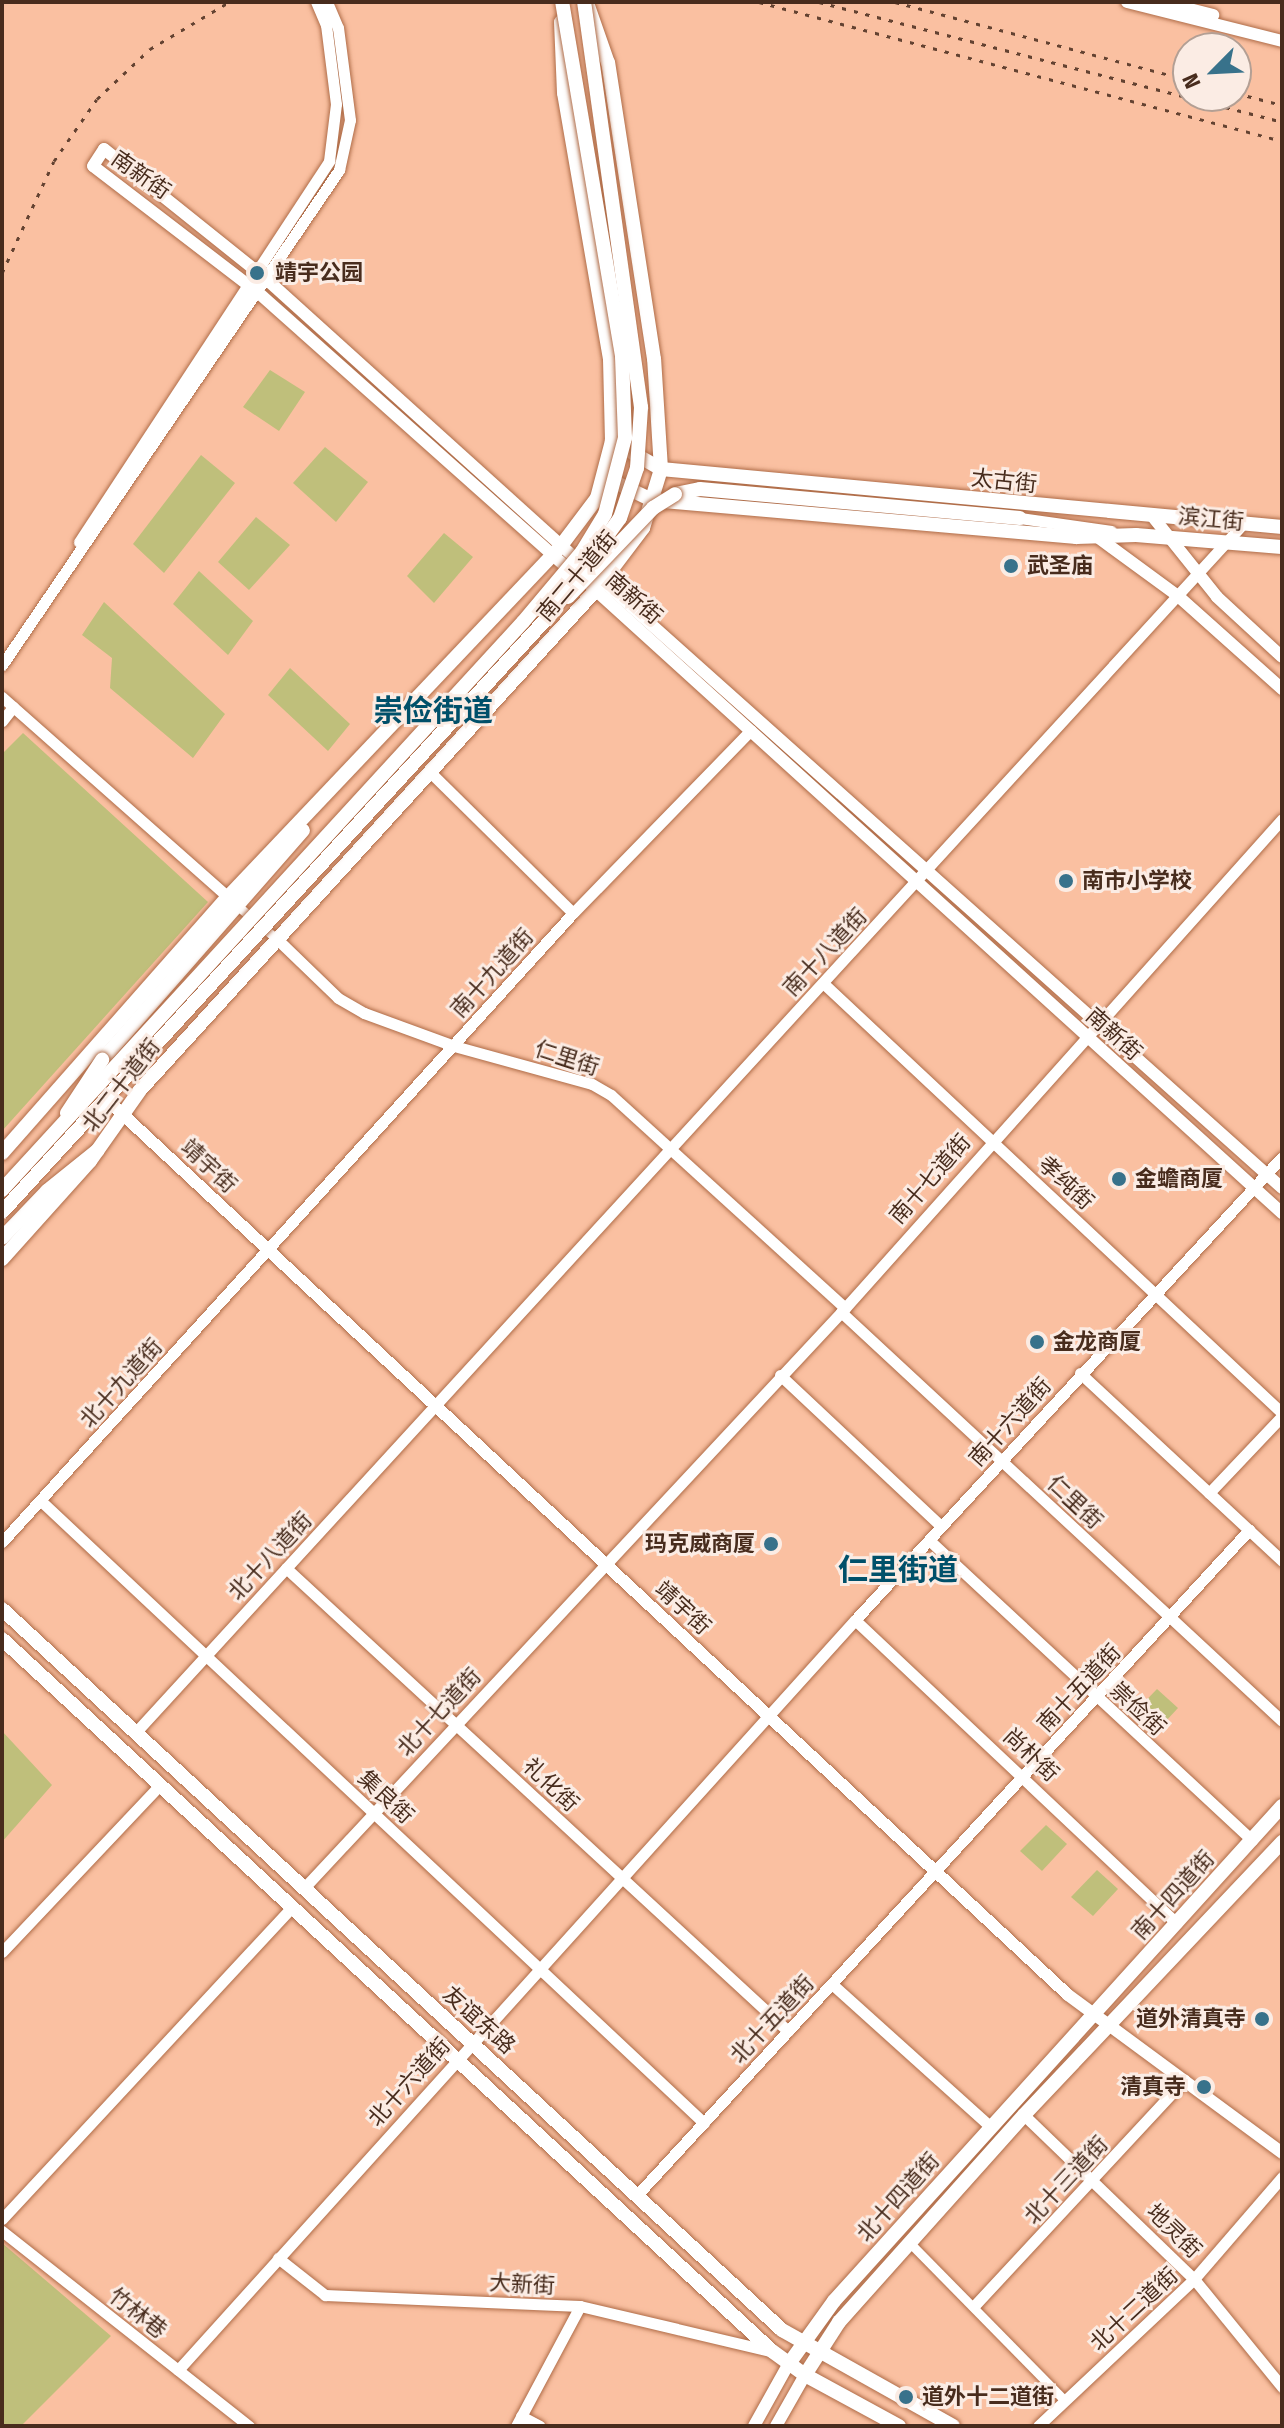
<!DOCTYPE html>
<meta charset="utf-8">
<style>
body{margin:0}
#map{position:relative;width:1284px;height:2428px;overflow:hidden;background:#fac0a1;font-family:"Fira Sans Condensed","Noto Sans SC",sans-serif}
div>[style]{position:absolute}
.green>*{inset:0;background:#bfbf7b}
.roads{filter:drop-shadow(0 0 2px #af6c48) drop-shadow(0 0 2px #af6c48)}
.minor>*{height:9px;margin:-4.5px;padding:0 4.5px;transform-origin:4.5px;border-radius:4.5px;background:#fff}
.tertiary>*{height:11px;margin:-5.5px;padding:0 5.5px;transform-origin:5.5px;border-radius:5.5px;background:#fff}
.secondary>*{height:12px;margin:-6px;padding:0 6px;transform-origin:6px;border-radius:6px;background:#fff}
.primary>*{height:14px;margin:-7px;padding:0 7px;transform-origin:7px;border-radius:7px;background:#fff}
.trunk>*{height:14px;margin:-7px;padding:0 7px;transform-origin:7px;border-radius:7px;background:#fff}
.rail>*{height:3px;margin-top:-1.5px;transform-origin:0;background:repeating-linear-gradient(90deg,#634231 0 4px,transparent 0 12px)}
.bridges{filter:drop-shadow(0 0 2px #af6c48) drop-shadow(0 0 2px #af6c48)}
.primary-bridge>*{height:14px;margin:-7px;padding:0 7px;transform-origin:7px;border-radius:7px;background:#fff}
.trunk-bridge>*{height:14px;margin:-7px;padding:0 7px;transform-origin:7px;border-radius:7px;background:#fff}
.dots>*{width:22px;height:22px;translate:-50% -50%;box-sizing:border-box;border:4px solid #fbece4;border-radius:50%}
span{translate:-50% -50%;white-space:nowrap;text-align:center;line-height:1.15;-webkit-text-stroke:6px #fbece4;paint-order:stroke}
.street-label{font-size:22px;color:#482c1d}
.poi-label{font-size:22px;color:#482c1d;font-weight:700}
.left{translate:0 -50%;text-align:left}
.right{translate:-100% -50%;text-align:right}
.district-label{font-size:30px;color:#00506a;font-weight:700}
.frame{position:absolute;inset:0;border:4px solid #482c1d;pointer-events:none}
.north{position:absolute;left:1172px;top:32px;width:80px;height:80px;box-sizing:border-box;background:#fbece4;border:2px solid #b39f94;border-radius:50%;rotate:246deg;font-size:22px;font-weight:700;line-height:32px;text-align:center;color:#482c1d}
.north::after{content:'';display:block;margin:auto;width:28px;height:36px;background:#38728b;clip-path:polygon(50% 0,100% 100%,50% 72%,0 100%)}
</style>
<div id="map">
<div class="green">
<i style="clip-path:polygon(270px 370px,305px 392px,279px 431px,243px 407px)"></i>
<i style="clip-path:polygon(325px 447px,368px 482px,336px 522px,293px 483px)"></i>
<i style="clip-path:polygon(201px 455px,235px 483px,164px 573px,133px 544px)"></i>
<i style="clip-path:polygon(256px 517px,290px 545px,249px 590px,218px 562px)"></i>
<i style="clip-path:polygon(444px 533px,473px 557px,434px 603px,407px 576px)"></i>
<i style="clip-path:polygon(199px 571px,253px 621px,228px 655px,173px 604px)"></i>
<i style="clip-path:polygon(104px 602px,225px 714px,193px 758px,110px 688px,112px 658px,82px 635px)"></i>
<i style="clip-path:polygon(290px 668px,350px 724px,328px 751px,268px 695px)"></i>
<i style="clip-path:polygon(23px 733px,208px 902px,2px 1131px,2px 754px)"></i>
<i style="clip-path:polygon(1157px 1689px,1178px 1708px,1153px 1735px,1131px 1716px)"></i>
<i style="clip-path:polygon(2px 1731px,52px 1785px,2px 1842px)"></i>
<i style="clip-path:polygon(1046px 1825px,1067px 1844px,1042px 1871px,1020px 1851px)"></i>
<i style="clip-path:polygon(1097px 1870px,1118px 1889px,1093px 1916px,1071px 1897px)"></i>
<i style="clip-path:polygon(2px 2243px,111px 2336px,21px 2426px,2px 2426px)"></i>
</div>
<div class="roads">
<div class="minor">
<i style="left:233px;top:902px;width:59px;rotate:40.2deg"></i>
<i style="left:910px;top:2243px;width:221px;rotate:45.5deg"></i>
</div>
<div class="tertiary">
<i style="left:1020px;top:518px;width:92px;rotate:8.1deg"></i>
<i style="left:79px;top:542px;width:456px;rotate:-56.7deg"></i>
<i style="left:329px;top:161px;width:57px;rotate:-83deg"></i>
<i style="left:336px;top:104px;width:80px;rotate:-97.2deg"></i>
<i style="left:326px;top:25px;width:25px;rotate:-113deg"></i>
<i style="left:2px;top:665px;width:599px;rotate:-55.75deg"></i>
<i style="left:339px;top:170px;width:51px;rotate:-77.6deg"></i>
<i style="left:350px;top:120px;width:93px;rotate:-97.4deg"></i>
<i style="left:338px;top:28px;width:28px;rotate:-113deg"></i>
<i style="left:2px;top:697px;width:302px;rotate:41.5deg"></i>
<i style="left:2px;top:721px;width:18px;rotate:-52deg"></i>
<i style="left:431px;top:773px;width:199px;rotate:44.6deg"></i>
<i style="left:278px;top:940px;width:83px;rotate:44deg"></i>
<i style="left:338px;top:998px;width:30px;rotate:30deg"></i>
<i style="left:364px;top:1013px;width:96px;rotate:20.1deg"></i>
<i style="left:454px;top:1046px;width:143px;rotate:15.4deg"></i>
<i style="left:592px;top:1084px;width:22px;rotate:30deg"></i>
<i style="left:611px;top:1095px;width:316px;rotate:42.3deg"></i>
<i style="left:823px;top:983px;width:629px;rotate:43.13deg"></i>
<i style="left:841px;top:1312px;width:601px;rotate:42.84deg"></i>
<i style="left:1080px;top:1373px;width:276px;rotate:42.9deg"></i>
<i style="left:780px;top:1375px;width:221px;rotate:43.2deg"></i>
<i style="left:1209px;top:1493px;width:106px;rotate:-46.5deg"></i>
<i style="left:41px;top:1501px;width:909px;rotate:43.17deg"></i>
<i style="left:929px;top:1540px;width:441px;rotate:42.9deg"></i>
<i style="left:2px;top:1542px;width:850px;rotate:-47.77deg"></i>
<i style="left:573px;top:913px;width:255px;rotate:-45.8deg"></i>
<i style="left:286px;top:1568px;width:683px;rotate:42.69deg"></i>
<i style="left:855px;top:1620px;width:442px;rotate:43.3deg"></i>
<i style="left:135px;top:1733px;width:1640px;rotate:-47.5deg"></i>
<i style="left:303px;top:1889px;width:795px;rotate:-46.99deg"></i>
<i style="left:845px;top:1308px;width:656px;rotate:-48.21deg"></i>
<i style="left:2px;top:1952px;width:227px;rotate:-46.6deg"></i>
<i style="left:832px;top:1984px;width:214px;rotate:42deg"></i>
<i style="left:1024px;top:2115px;width:236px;rotate:44deg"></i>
<i style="left:1194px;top:2279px;width:139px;rotate:50.8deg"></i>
<i style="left:637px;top:2195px;width:904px;rotate:-47.38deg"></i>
<i style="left:2px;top:2219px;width:425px;rotate:-47.1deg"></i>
<i style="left:2px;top:2231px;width:315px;rotate:38.3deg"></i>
<i style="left:278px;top:2258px;width:60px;rotate:38.2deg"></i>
<i style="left:325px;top:2295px;width:255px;rotate:2.5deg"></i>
<i style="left:580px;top:2306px;width:196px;rotate:13.3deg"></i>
<i style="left:974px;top:2306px;width:309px;rotate:-47.1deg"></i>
<i style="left:178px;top:2370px;width:1010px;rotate:-47.93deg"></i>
<i style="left:855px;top:1620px;width:630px;rotate:-47.32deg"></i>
<i style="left:521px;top:2416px;width:21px;rotate:28deg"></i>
<i style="left:516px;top:2426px;width:136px;rotate:-61.9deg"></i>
<i style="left:1038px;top:2426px;width:214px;rotate:-43.3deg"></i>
<i style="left:1194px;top:2279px;width:135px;rotate:-49.2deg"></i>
</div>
<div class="secondary">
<i style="left:1127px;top:2px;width:160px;rotate:14.1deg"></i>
<i style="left:1162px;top:2px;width:53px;rotate:14.3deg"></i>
<i style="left:1153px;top:517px;width:102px;rotate:51.3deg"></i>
<i style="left:1217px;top:597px;width:88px;rotate:42.7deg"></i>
<i style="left:1096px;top:536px;width:102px;rotate:36.2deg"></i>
<i style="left:1178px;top:596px;width:140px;rotate:41.8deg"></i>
<i style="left:573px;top:573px;width:424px;rotate:-138.3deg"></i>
<i style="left:256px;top:291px;width:205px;rotate:-142.5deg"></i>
<i style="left:93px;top:166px;width:20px;rotate:-57deg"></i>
<i style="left:104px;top:149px;width:205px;rotate:38.7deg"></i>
<i style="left:264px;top:277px;width:430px;rotate:42.1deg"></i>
<i style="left:598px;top:577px;width:917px;rotate:41.77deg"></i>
<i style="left:591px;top:586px;width:933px;rotate:42.22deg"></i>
<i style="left:88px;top:1082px;width:1339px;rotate:42.97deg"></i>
<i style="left:1068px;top:1995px;width:266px;rotate:36.4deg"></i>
<i style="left:754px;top:2426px;width:70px;rotate:-60.9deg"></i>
<i style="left:776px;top:2426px;width:59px;rotate:-60.4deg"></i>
</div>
<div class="primary">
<i style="left:612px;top:441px;width:56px;rotate:29.7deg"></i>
<i style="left:661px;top:469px;width:624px;rotate:5.34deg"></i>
<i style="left:606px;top:478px;width:51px;rotate:25.6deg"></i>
<i style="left:652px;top:500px;width:426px;rotate:5deg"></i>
<i style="left:1076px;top:537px;width:60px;rotate:-1.9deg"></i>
<i style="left:1136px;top:535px;width:146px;rotate:4.7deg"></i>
<i style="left:675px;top:494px;width:25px;rotate:-11deg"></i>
<i style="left:700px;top:489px;width:321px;rotate:5.2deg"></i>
<i style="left:102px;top:1060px;width:305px;rotate:-48.8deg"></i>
<i style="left:2px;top:1153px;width:341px;rotate:-48.6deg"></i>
<i style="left:228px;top:897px;width:482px;rotate:-46.5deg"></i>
<i style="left:560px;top:547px;width:61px;rotate:-52.9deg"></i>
<i style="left:597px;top:498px;width:59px;rotate:-75.3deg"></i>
<i style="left:612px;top:441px;width:82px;rotate:-91.4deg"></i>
<i style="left:610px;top:359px;width:270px;rotate:-99.8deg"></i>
<i style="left:564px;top:93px;width:71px;rotate:-92.4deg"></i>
<i style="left:2px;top:1259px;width:132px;rotate:-48.1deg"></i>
<i style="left:90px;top:1161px;width:87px;rotate:-54.8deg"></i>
<i style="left:140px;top:1090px;width:677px;rotate:-47.64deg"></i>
<i style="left:596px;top:590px;width:78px;rotate:-52.8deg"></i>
<i style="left:643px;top:528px;width:62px;rotate:-73deg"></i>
<i style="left:661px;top:469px;width:110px;rotate:-93.6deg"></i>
<i style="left:654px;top:359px;width:300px;rotate:-98.8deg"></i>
<i style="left:608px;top:63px;width:60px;rotate:-109.3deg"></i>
<i style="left:788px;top:2365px;width:79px;rotate:-54.3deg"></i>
<i style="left:834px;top:2301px;width:668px;rotate:-47.85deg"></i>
<i style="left:805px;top:2375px;width:63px;rotate:-57.3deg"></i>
<i style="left:839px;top:2322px;width:278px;rotate:-48.2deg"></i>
<i style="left:1024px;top:2115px;width:376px;rotate:-46.6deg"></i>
</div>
<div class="trunk">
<i style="left:2px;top:1238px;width:65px;rotate:-46.2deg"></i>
<i style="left:47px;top:1191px;width:65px;rotate:-38.8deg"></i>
<i style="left:2px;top:1609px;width:1062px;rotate:42.75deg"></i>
<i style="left:782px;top:2330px;width:196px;rotate:29.3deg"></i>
<i style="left:2px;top:1639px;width:1049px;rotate:42.76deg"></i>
<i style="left:772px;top:2351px;width:41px;rotate:36deg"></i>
<i style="left:805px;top:2375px;width:107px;rotate:28.5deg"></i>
</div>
</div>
<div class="rail">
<i style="left:759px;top:2px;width:541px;rotate:14.88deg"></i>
<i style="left:819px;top:2px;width:478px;rotate:14.5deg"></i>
<i style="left:895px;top:2px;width:303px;rotate:14.9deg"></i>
<i style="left:1236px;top:93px;width:48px;rotate:14.6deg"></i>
<i style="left:2px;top:273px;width:123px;rotate:-65.1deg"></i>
<i style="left:54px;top:161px;width:75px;rotate:-55.3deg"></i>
<i style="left:97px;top:99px;width:73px;rotate:-43.3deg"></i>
<i style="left:150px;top:49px;width:92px;rotate:-30.7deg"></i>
</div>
<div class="bridges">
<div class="primary-bridge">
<i style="left:568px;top:597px;width:123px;rotate:-46.3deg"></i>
<i style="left:653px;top:508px;width:26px;rotate:-32deg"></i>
<i style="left:67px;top:1113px;width:64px;rotate:-56.6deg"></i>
</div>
<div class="trunk-bridge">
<i style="left:2px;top:1190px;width:771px;rotate:-47.47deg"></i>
<i style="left:523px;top:622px;width:92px;rotate:-49.9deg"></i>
<i style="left:582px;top:552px;width:44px;rotate:-58.8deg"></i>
<i style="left:605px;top:514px;width:79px;rotate:-75.3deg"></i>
<i style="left:625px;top:438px;width:82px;rotate:-92.1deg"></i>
<i style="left:622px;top:356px;width:359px;rotate:-99.6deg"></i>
<i style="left:2px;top:1212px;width:808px;rotate:-47.46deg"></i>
<i style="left:548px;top:617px;width:122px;rotate:-54deg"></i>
<i style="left:620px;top:518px;width:53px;rotate:-71.2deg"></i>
<i style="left:637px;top:468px;width:61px;rotate:-86.2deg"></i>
<i style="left:641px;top:407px;width:409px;rotate:-98deg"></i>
</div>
</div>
<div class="dots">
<i style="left:257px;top:273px;background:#38728b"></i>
<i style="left:1011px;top:566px;background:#38728b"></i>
<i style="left:1066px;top:881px;background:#38728b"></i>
<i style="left:1119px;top:1179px;background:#38728b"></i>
<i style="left:1037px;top:1342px;background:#38728b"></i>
<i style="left:771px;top:1544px;background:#38728b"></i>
<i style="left:1262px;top:2019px;background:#38728b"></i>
<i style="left:1204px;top:2087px;background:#38728b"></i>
<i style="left:906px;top:2397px;background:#38728b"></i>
</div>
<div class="street-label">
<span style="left:141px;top:175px;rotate:35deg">南新街</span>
<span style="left:1004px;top:481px;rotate:6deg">太古街</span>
<span style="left:1211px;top:519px;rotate:5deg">滨江街</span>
<span style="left:577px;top:576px;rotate:-50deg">南二十道街</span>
<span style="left:634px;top:598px;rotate:41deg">南新街</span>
<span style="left:825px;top:952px;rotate:-47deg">南十八道街</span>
<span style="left:492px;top:973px;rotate:-48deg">南十九道街</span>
<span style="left:1114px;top:1034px;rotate:42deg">南新街</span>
<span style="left:567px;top:1058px;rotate:18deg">仁里街</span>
<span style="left:121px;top:1085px;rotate:-52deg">北二十道街</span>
<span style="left:209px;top:1166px;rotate:43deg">靖宇街</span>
<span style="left:930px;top:1179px;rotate:-49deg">南十七道街</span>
<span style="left:1066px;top:1183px;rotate:43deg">孝纯街</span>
<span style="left:121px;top:1383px;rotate:-48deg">北十九道街</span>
<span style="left:1010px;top:1422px;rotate:-48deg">南十六道街</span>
<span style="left:1075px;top:1502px;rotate:43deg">仁里街</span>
<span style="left:270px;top:1556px;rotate:-47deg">北十八道街</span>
<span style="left:683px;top:1608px;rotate:43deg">靖宇街</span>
<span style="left:1079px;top:1688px;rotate:-47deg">南十五道街</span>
<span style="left:1138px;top:1709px;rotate:43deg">崇俭街</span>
<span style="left:439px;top:1712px;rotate:-47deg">北十七道街</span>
<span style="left:1031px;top:1755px;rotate:43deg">尚朴街</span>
<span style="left:551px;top:1785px;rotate:43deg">礼化街</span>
<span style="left:386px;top:1797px;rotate:43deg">集良街</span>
<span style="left:1173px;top:1895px;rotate:-48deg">南十四道街</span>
<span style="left:772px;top:2019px;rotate:-47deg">北十五道街</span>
<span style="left:479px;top:2020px;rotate:42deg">友谊东路</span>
<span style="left:409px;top:2082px;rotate:-48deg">北十六道街</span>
<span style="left:1066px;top:2180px;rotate:-47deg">北十三道街</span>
<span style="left:898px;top:2197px;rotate:-48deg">北十四道街</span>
<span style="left:1174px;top:2231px;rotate:44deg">地灵街</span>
<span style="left:522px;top:2284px;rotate:3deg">大新街</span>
<span style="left:1134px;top:2309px;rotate:-43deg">北十二道街</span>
<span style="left:138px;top:2313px;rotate:38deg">竹林巷</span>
</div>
<div class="poi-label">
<span class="left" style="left:275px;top:273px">靖宇公园</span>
<span class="left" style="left:1027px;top:566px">武圣庙</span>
<span class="left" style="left:1082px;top:881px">南市小学校</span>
<span class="left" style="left:1135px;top:1179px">金蟾商厦</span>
<span class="left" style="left:1053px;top:1342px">金龙商厦</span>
<span class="right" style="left:755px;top:1544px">玛克威商厦</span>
<span class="right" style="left:1246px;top:2019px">道外清真寺</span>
<span class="right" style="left:1186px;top:2087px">清真寺</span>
<span class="left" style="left:922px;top:2397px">道外十二道街</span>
</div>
<div class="district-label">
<span style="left:433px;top:711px">崇俭街道</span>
<span style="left:898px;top:1570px">仁里街道</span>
</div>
<div class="frame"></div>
<div class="north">N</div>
</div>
